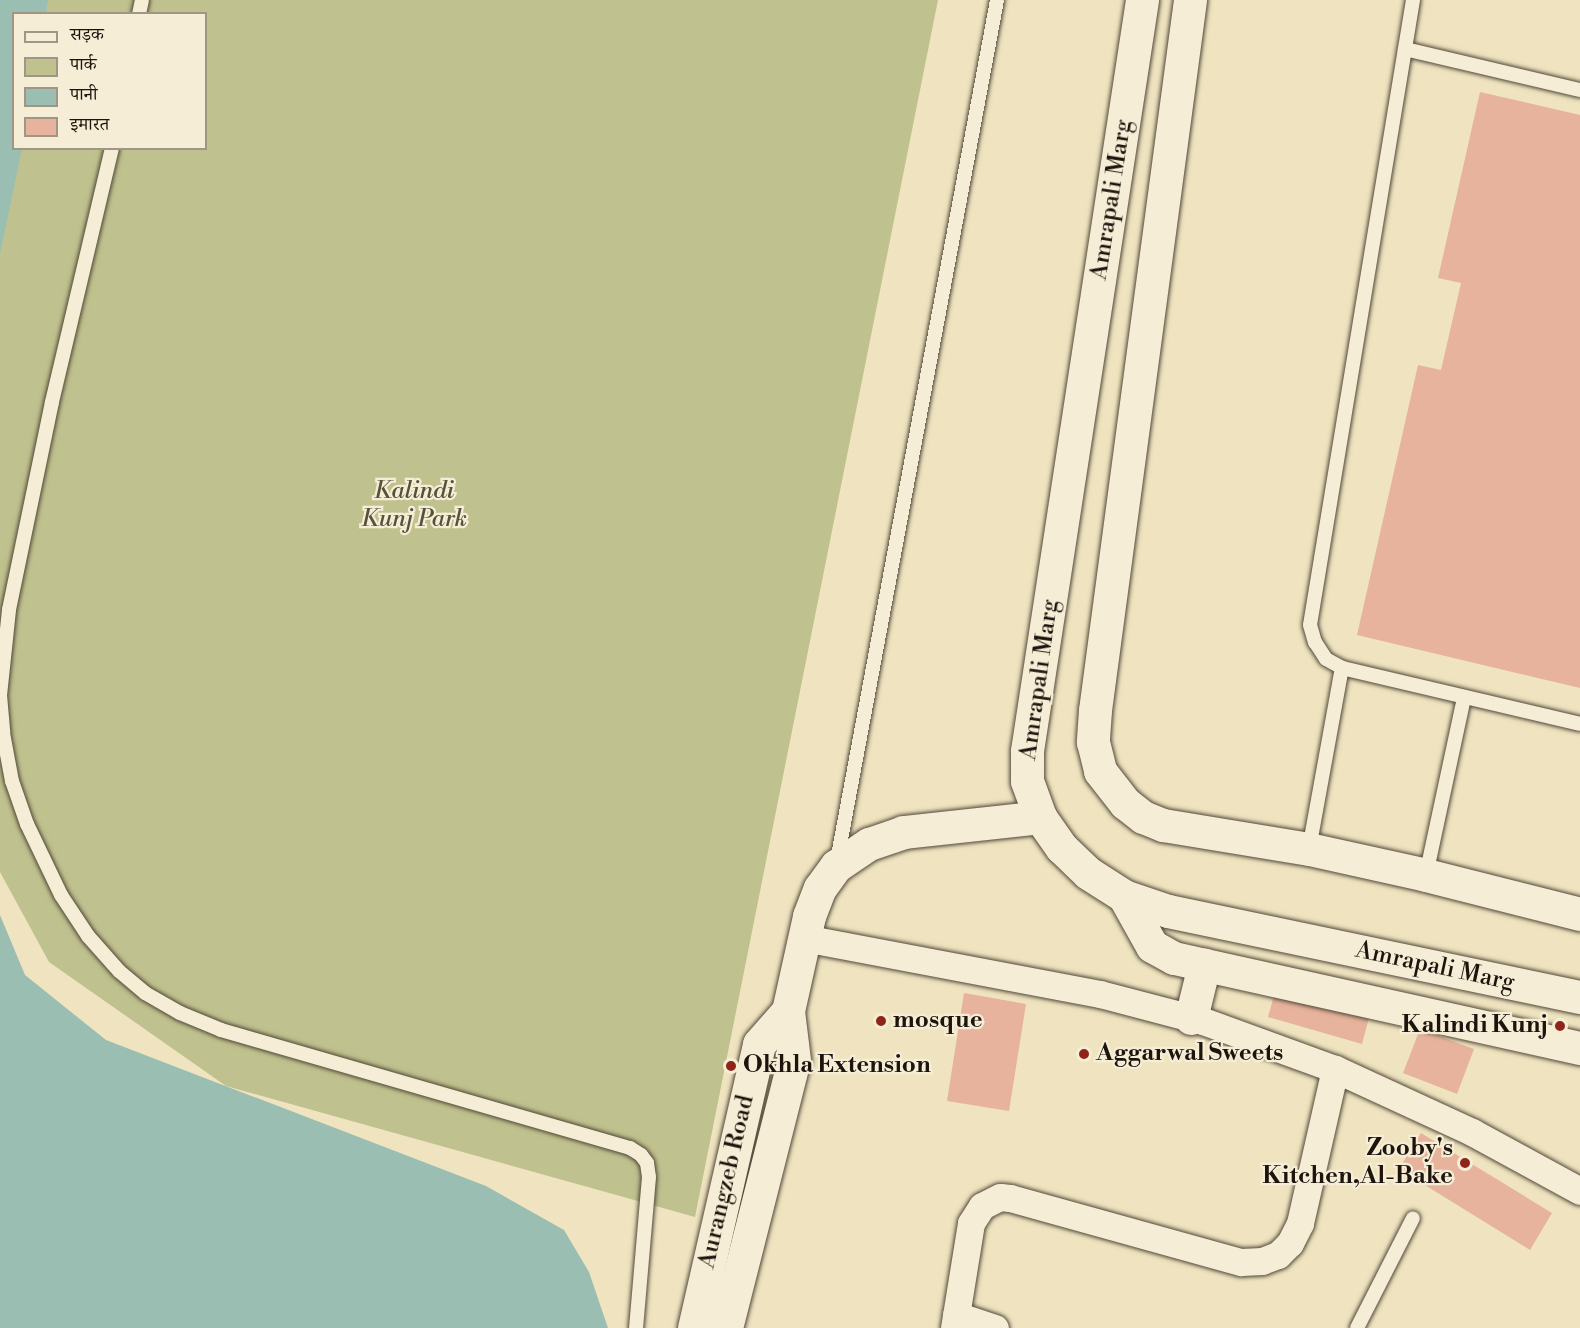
<!DOCTYPE html>
<meta charset="utf-8">
<style>
body{margin:0}
#map{position:relative;width:1580px;height:1328px;overflow:hidden;background:#efe4bf;font-family:"Libre Bodoni","Noto Serif Devanagari",serif}
div>[style]{position:absolute}
.green>*{inset:0;background:#bfc28e}
.water>*{inset:0;background:#9abfb2}
.building>*{inset:0;background:#e7b39c}
.roads{filter:drop-shadow(0 0 2px #52483a) drop-shadow(0 0 2px #52483a)}
.lane>*{height:14px;margin:-7px;padding:0 7px;transform-origin:7px;border-radius:7px;background:#f5edd5}
.street>*{height:27px;margin:-13.5px;padding:0 13.5px;transform-origin:13.5px;border-radius:13.5px;background:#f5edd5}
.secondary>*{height:33px;margin:-16.5px;padding:0 16.5px;transform-origin:16.5px;border-radius:16.5px;background:#f5edd5}
.dots>*{width:16px;height:16px;translate:-50% -50%;box-sizing:border-box;border:3px solid #f5edd5;border-radius:50%}
span{translate:-50% -50%;white-space:nowrap;text-align:center;line-height:1.15;-webkit-text-stroke:4.5px #f5edd5;paint-order:stroke}
.street-label{font-size:24px;color:#1e140e}
.park-label{font-size:24px;color:#56513b;font-style:italic}
.poi-label{font-size:24px;color:#1e140e;font-weight:700}
.left{translate:0 -50%;text-align:left}
.right{translate:-100% -50%;text-align:right}
.legend{position:absolute;left:12px;top:12px;width:195px;height:138px;box-sizing:border-box;background:#f5edd5;border:2px solid #9f9685;margin:0;padding:8px 10px;list-style:none;font-size:18px;color:#1e140e}
.legend li{display:flex;align-items:center;gap:12px;height:30px}
.legend b{width:30px;border:2px solid #9f9685}
</style>
<div id="map">
<div class="green">
<i style="clip-path:polygon(40px 0,938px 0,695px 1217px,226px 1086px,49px 962px,0 872px,0 249px,16px 149px,206px 148px,206px 14px,38px 13px)"></i>
</div>
<div class="water">
<i style="clip-path:polygon(0 0,48px 0,46px 13px,14px 14px,14px 148px,22px 149px,0 254px)"></i>
<i style="clip-path:polygon(0 915px,25px 975px,106px 1040px,486px 1186px,564px 1230px,589px 1272px,608px 1328px,0 1328px)"></i>
</div>
<div class="building">
<i style="clip-path:polygon(1480px 92px,1580px 115px,1580px 688px,1357px 635px,1418px 365px,1441px 370px,1461px 283px,1438px 278px)"></i>
<i style="clip-path:polygon(1275px 992px,1369px 1018px,1362px 1044px,1268px 1017px)"></i>
<i style="clip-path:polygon(964px 993px,1026px 1004px,1009px 1111px,947px 1101px)"></i>
<i style="clip-path:polygon(1420px 1029px,1474px 1049px,1457px 1094px,1403px 1073px)"></i>
<i style="clip-path:polygon(1421px 1133px,1552px 1213px,1530px 1250px,1399px 1169px)"></i>
</div>
<div class="roads">
<div class="lane">
<i style="left:1413px;top:0;width:633px;rotate:99.36deg"></i>
<i style="left:1310px;top:625px;width:18px;rotate:74deg"></i>
<i style="left:1315px;top:642px;width:20px;rotate:57deg"></i>
<i style="left:1326px;top:659px;width:18px;rotate:29deg"></i>
<i style="left:1342px;top:668px;width:244px;rotate:13.2deg"></i>
<i style="left:139px;top:14px;width:14px;rotate:-78deg"></i>
<i style="left:1405px;top:49px;width:180px;rotate:13.2deg"></i>
<i style="left:112px;top:148px;width:261px;rotate:103.3deg"></i>
<i style="left:52px;top:402px;width:212px;rotate:101.7deg"></i>
<i style="left:9px;top:610px;width:85px;rotate:96deg"></i>
<i style="left:0;top:695px;width:38px;rotate:85deg"></i>
<i style="left:3px;top:733px;width:49px;rotate:79.4deg"></i>
<i style="left:12px;top:781px;width:46px;rotate:70.8deg"></i>
<i style="left:27px;top:824px;width:79px;rotate:64.4deg"></i>
<i style="left:61px;top:895px;width:49px;rotate:56.6deg"></i>
<i style="left:88px;top:936px;width:47px;rotate:48.5deg"></i>
<i style="left:119px;top:971px;width:34px;rotate:40deg"></i>
<i style="left:145px;top:993px;width:40px;rotate:29.7deg"></i>
<i style="left:180px;top:1013px;width:44px;rotate:22.5deg"></i>
<i style="left:221px;top:1030px;width:426px;rotate:16.1deg"></i>
<i style="left:630px;top:1148px;width:13px;rotate:32deg"></i>
<i style="left:641px;top:1155px;width:10px;rotate:53deg"></i>
<i style="left:647px;top:1163px;width:14px;rotate:82deg"></i>
<i style="left:649px;top:1177px;width:152px;rotate:94.9deg"></i>
<i style="left:1309px;top:849px;width:184px;rotate:-79.7deg"></i>
<i style="left:837px;top:861px;width:876px;rotate:-79.47deg"></i>
<i style="left:1426px;top:875px;width:182px;rotate:-77.9deg"></i>
<i style="left:1357px;top:1328px;width:123px;rotate:-63deg"></i>
</div>
<div class="street">
<i style="left:804px;top:938px;width:301px;rotate:10.7deg"></i>
<i style="left:1100px;top:994px;width:106px;rotate:14.7deg"></i>
<i style="left:1203px;top:1021px;width:140px;rotate:20deg"></i>
<i style="left:1335px;top:1069px;width:151px;rotate:24.7deg"></i>
<i style="left:1472px;top:1132px;width:123px;rotate:28.6deg"></i>
<i style="left:956px;top:1315px;width:41px;rotate:18.4deg"></i>
<i style="left:954px;top:1328px;width:106px;rotate:-80.8deg"></i>
<i style="left:971px;top:1223px;width:20px;rotate:-57deg"></i>
<i style="left:982px;top:1206px;width:20px;rotate:-27deg"></i>
<i style="left:1000px;top:1197px;width:10px;rotate:6deg"></i>
<i style="left:1010px;top:1198px;width:240px;rotate:15.5deg"></i>
<i style="left:1241px;top:1262px;width:21px;rotate:-3deg"></i>
<i style="left:1262px;top:1261px;width:17px;rotate:-21deg"></i>
<i style="left:1278px;top:1255px;width:17px;rotate:-45deg"></i>
<i style="left:1290px;top:1243px;width:22px;rotate:-63deg"></i>
<i style="left:1300px;top:1223px;width:158px;rotate:-77.2deg"></i>
</div>
<div class="secondary">
<i style="left:1142px;top:0;width:760px;rotate:98.71deg"></i>
<i style="left:1027px;top:751px;width:30px;rotate:90deg"></i>
<i style="left:1027px;top:781px;width:38px;rotate:70deg"></i>
<i style="left:1040px;top:817px;width:37px;rotate:55deg"></i>
<i style="left:1061px;top:847px;width:37px;rotate:44deg"></i>
<i style="left:1088px;top:873px;width:43px;rotate:32.6deg"></i>
<i style="left:1124px;top:896px;width:46px;rotate:18.8deg"></i>
<i style="left:1168px;top:911px;width:421px;rotate:11.8deg"></i>
<i style="left:1190px;top:0;width:716px;rotate:97.62deg"></i>
<i style="left:1095px;top:710px;width:32px;rotate:94deg"></i>
<i style="left:1093px;top:742px;width:30px;rotate:76deg"></i>
<i style="left:1100px;top:771px;width:41px;rotate:52deg"></i>
<i style="left:1125px;top:803px;width:23px;rotate:38deg"></i>
<i style="left:1143px;top:817px;width:22px;rotate:22deg"></i>
<i style="left:1163px;top:825px;width:148px;rotate:9.3deg"></i>
<i style="left:1309px;top:849px;width:120px;rotate:12.5deg"></i>
<i style="left:1426px;top:875px;width:159px;rotate:14.2deg"></i>
<i style="left:1124px;top:896px;width:57px;rotate:60.8deg"></i>
<i style="left:1152px;top:946px;width:25px;rotate:29deg"></i>
<i style="left:1174px;top:958px;width:416px;rotate:12.5deg"></i>
<i style="left:1191px;top:1018px;width:55px;rotate:-76.2deg"></i>
<i style="left:694px;top:1328px;width:291px;rotate:-77.1deg"></i>
<i style="left:759px;top:1044px;width:44px;rotate:-48.7deg"></i>
<i style="left:726px;top:1328px;width:276px;rotate:-75.8deg"></i>
<i style="left:794px;top:1060px;width:49px;rotate:-97deg"></i>
<i style="left:788px;top:1011px;width:97px;rotate:-77.5deg"></i>
<i style="left:809px;top:916px;width:30px;rotate:-69deg"></i>
<i style="left:820px;top:888px;width:27px;rotate:-54deg"></i>
<i style="left:836px;top:866px;width:40px;rotate:-34deg"></i>
<i style="left:869px;top:844px;width:36px;rotate:-19deg"></i>
<i style="left:903px;top:832px;width:138px;rotate:-6.2deg"></i>
</div>
</div>
<div class="dots">
<i style="left:881px;top:1021px;background:#8f2418"></i>
<i style="left:1560px;top:1026px;background:#8f2418"></i>
<i style="left:1084px;top:1054px;background:#8f2418"></i>
<i style="left:731px;top:1066px;background:#8f2418"></i>
<i style="left:1465px;top:1163px;background:#8f2418"></i>
</div>
<div class="street-label">
<span style="left:1112px;top:200px;rotate:-81deg">Amrapali Marg</span>
<span style="left:1040px;top:680px;rotate:-82deg">Amrapali Marg</span>
<span style="left:1435px;top:967px;rotate:12deg">Amrapali Marg</span>
<span style="left:727px;top:1182px;rotate:-77deg">Aurangzeb Road</span>
</div>
<div class="park-label">
<span style="left:414px;top:506px">Kalindi<br>Kunj Park</span>
</div>
<div class="poi-label">
<span class="left" style="left:893px;top:1021px">mosque</span>
<span class="right" style="left:1548px;top:1026px">Kalindi Kunj</span>
<span class="left" style="left:1096px;top:1054px">Aggarwal Sweets</span>
<span class="left" style="left:743px;top:1066px">Okhla Extension</span>
<span class="right" style="left:1453px;top:1163px">Zooby's<br>Kitchen,Al-Bake</span>
</div>
<ul class="legend">
<li><b style="height:8px;background:#f5edd5"></b>सड़क</li>
<li><b style="height:16px;background:#bfc28e"></b>पार्क</li>
<li><b style="height:16px;background:#9abfb2"></b>पानी</li>
<li><b style="height:16px;background:#e7b39c"></b>इमारत</li>
</ul>
</div>
